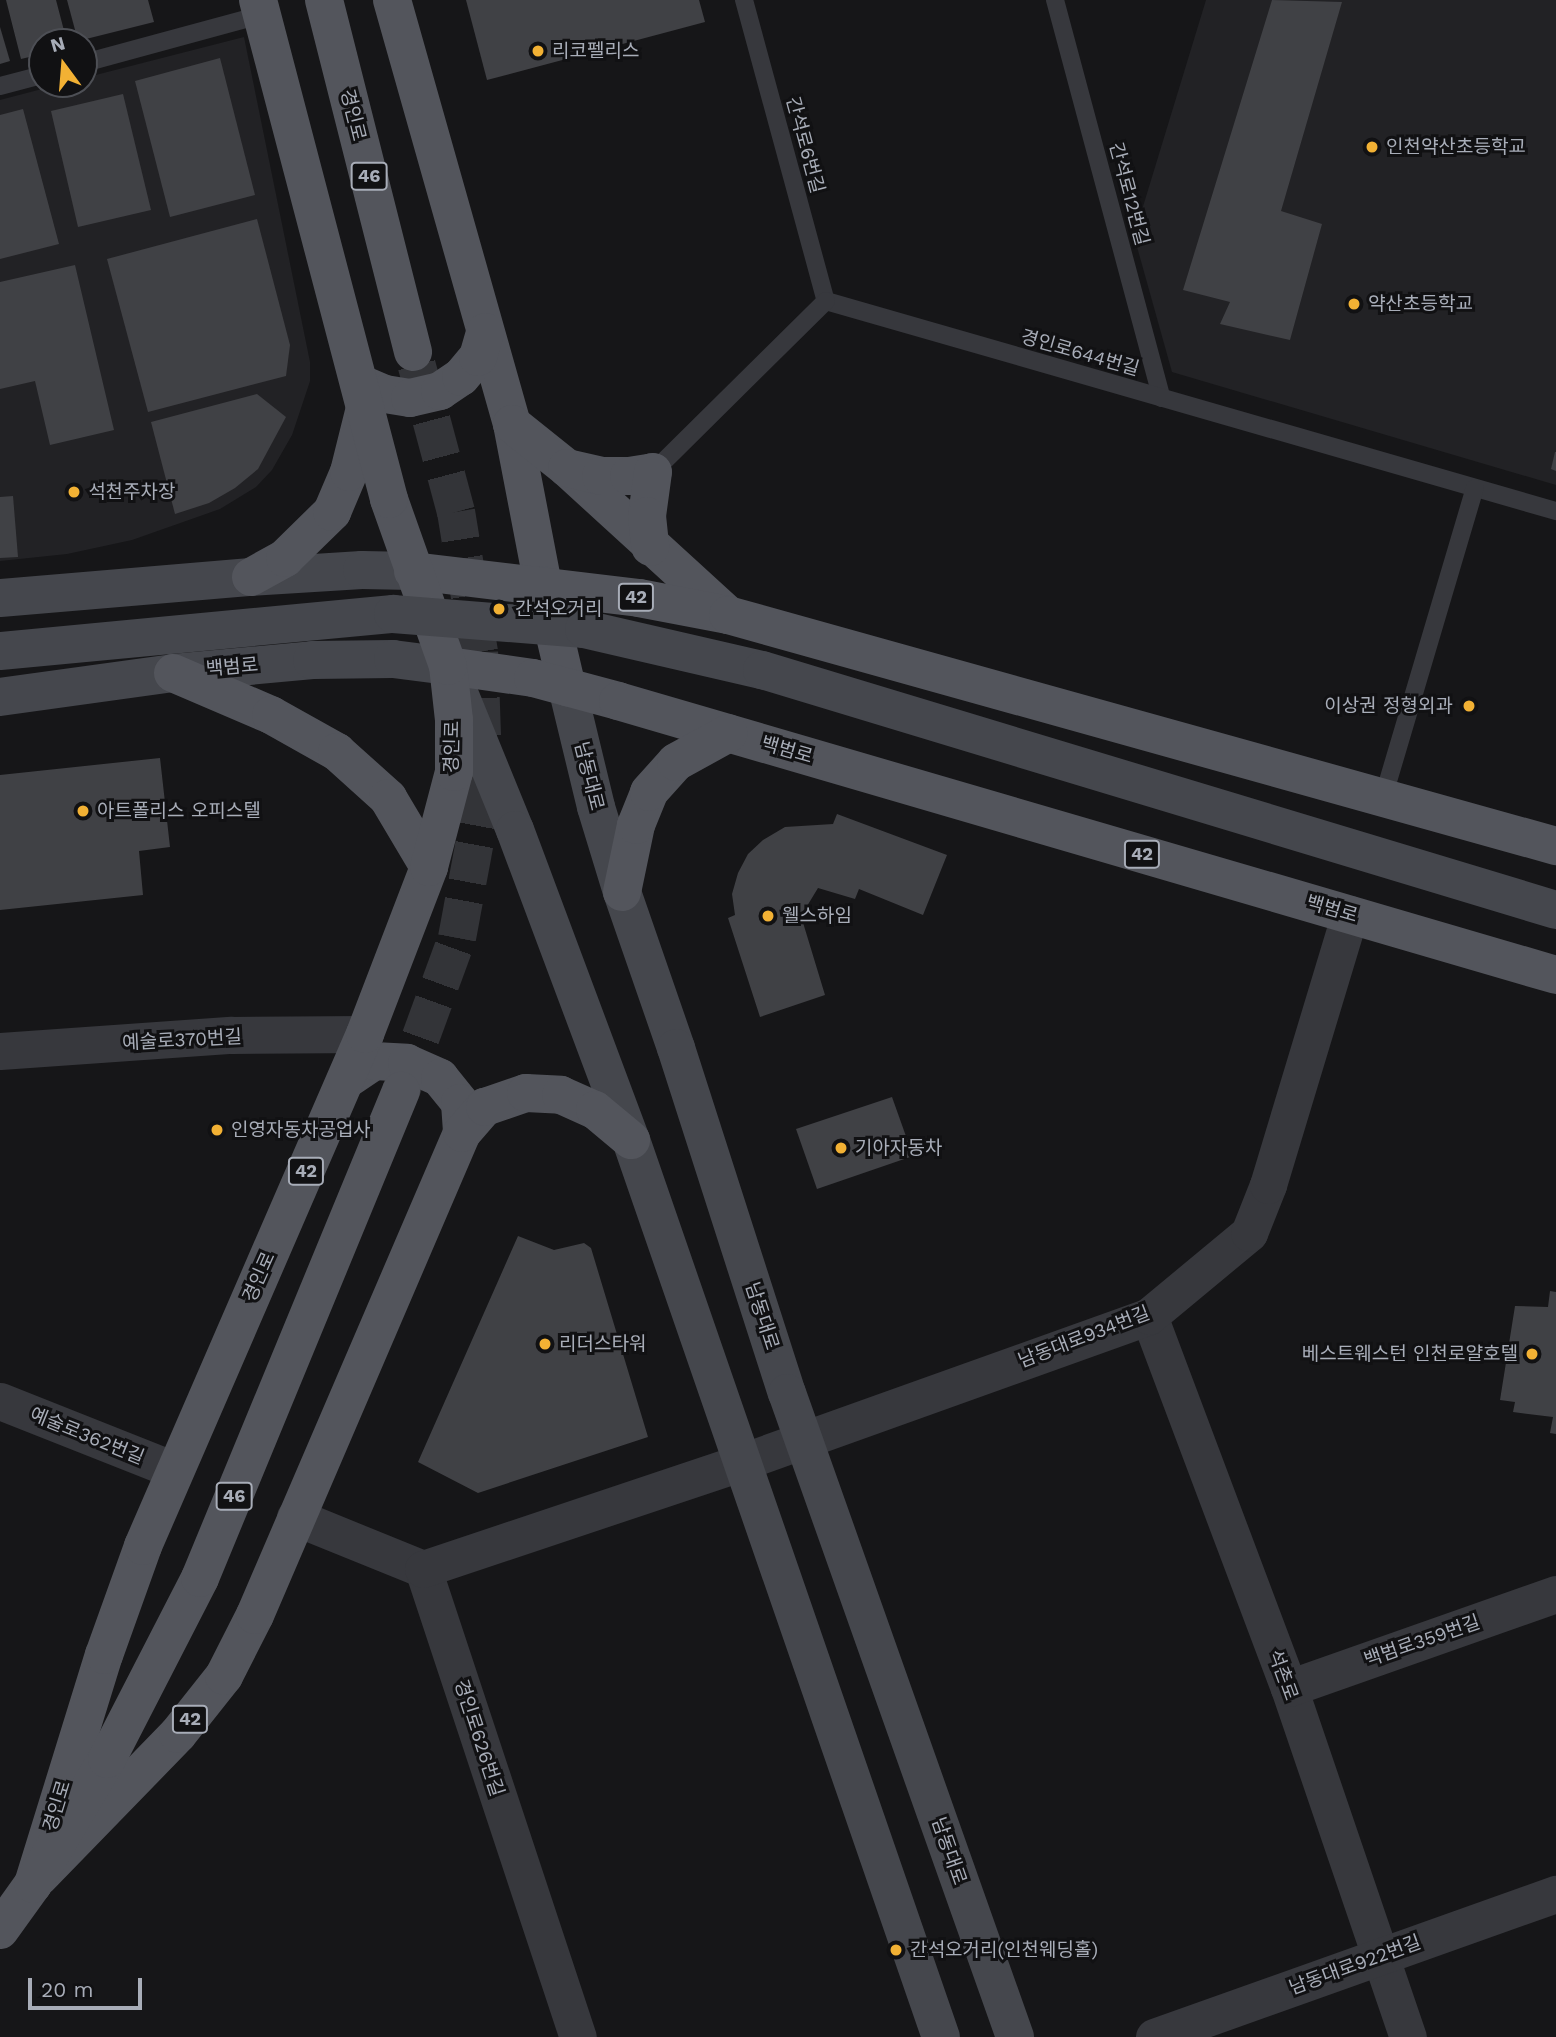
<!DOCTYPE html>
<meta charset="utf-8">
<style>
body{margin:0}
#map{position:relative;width:1556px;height:2037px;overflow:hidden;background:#161618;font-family:"Work Sans","Noto Sans KR",sans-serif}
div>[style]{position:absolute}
.built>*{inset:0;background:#222225}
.building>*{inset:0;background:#404145}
.primary-tunnel>*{height:38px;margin-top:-19px;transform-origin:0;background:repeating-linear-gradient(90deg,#333438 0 38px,transparent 0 57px)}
.lane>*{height:18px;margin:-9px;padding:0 9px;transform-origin:9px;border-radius:9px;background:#37383d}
.street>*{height:37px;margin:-18.5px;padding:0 18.5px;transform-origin:18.5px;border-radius:18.5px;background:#37383d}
.secondary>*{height:38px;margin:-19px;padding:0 19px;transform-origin:19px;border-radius:19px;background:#45474d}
.primary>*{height:38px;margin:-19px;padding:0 19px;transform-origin:19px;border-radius:19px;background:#53555c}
.secondary-bridge>*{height:38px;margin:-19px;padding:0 19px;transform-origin:19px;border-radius:19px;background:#45474d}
.dots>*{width:19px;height:19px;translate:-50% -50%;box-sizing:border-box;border:4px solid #111113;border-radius:50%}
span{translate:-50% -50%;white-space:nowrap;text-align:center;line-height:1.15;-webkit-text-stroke:6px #111113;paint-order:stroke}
.shield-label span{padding:2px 5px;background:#111113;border:2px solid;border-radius:5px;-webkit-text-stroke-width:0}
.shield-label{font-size:18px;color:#a8adb8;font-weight:700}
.poi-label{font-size:19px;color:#a8adb8}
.left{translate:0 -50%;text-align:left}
.right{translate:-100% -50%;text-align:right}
.street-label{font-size:19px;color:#a8adb8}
.north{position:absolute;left:28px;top:28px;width:70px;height:70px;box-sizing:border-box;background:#111113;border:2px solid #4d4f55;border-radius:50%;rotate:344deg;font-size:19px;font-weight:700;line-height:28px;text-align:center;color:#a8adb8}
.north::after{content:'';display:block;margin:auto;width:24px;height:32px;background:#f2b134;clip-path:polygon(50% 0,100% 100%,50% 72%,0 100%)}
.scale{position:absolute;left:28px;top:1978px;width:114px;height:32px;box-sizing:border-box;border:4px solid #a8adb8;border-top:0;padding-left:9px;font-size:21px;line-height:24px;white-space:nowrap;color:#a8adb8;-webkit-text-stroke:5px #111113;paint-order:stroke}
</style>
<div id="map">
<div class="built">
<i style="clip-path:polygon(1206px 0,1556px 0,1556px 485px,1172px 372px,1134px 236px)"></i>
<i style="clip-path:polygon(244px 37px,310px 362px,310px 381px,292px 435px,272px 470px,256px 487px,220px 509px,132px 540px,67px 554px,0 561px,0 100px,61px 84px,84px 84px,84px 78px)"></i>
</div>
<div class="building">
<i style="clip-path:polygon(6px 0,56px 0,67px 42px,42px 42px,42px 54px,21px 59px)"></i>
<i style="clip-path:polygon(67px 0,148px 0,154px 22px,78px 41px)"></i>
<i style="clip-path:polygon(466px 0,699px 0,705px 22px,487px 80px)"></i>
<i style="clip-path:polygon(1272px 0,1342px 2px,1281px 211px,1322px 224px,1290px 340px,1220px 324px,1230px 302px,1183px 290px)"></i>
<i style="clip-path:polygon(0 27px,10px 61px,0 64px)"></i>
<i style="clip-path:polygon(220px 58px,255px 195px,170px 217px,135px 81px)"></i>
<i style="clip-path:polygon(123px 94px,151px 210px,78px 227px,51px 111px)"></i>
<i style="clip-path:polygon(23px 109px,59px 244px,0 259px,0 115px)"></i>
<i style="clip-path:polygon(257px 219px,290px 345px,286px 376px,148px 412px,107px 259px)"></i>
<i style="clip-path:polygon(75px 265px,114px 430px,50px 445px,35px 381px,0 389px,0 282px)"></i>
<i style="clip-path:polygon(257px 394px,286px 417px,258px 469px,235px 488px,209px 503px,175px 514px,151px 422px)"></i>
<i style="clip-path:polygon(1555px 452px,1556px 452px,1556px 471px,1551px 469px)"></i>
<i style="clip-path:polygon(13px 496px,18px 557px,0 558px,0 497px)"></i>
<i style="clip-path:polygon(160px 758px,170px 847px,139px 851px,143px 895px,0 910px,0 775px)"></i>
<i style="clip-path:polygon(837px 814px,947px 855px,923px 915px,859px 889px,855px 899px,818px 888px,801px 916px,825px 995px,760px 1017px,728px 918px,735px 915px,732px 894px,738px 873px,748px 854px,763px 840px,785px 827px,833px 824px)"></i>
<i style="clip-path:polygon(892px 1097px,913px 1156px,817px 1189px,796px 1129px)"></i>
<i style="clip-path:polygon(518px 1236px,554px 1250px,584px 1243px,591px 1248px,648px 1437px,478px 1493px,418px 1462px)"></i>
<i style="clip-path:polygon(1550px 1291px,1556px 1292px,1556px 1434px,1550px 1433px,1553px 1417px,1513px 1412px,1515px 1402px,1500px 1400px,1515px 1306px,1548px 1307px)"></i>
</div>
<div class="primary-tunnel">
<i style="left:401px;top:1091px;width:163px;rotate:-69.9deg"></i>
<i style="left:457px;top:938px;width:147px;rotate:-79.5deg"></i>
<i style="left:484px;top:793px;width:141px;rotate:-92deg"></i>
<i style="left:479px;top:652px;width:142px;rotate:-99.3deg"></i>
<i style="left:456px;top:512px;width:166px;rotate:-105deg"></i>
</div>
<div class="lane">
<i style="left:744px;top:0;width:312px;rotate:74.8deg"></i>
<i style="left:1055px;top:0;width:412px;rotate:75deg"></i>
<i style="left:84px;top:63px;width:183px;rotate:-15.2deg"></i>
<i style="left:0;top:86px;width:43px;rotate:-14.7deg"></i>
<i style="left:826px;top:301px;width:760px;rotate:16.05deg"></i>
<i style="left:653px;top:472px;width:243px;rotate:-44.7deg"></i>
<i style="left:1383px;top:798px;width:323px;rotate:-73.5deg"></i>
</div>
<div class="street">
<i style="left:0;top:1051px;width:232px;rotate:-4deg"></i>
<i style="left:231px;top:1035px;width:134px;rotate:-0.4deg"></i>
<i style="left:1149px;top:1316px;width:397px;rotate:69.4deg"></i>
<i style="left:1289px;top:1688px;width:369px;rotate:71.2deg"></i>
<i style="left:0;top:1401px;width:187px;rotate:21.6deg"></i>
<i style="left:295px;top:1517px;width:138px;rotate:22.1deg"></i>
<i style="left:423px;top:1569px;width:493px;rotate:71.7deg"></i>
<i style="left:423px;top:1569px;width:336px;rotate:-18.5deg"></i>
<i style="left:742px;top:1462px;width:432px;rotate:-19.7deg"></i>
<i style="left:1149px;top:1316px;width:130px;rotate:-39.7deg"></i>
<i style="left:1249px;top:1233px;width:52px;rotate:-68.4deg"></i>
<i style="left:1268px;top:1185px;width:283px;rotate:-73.2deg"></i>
<i style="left:1289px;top:1688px;width:283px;rotate:-19.4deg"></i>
<i style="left:1154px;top:2037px;width:427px;rotate:-19.6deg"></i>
</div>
<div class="secondary">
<i style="left:0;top:598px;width:252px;rotate:-4.8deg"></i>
<i style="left:251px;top:577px;width:111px;rotate:-3.6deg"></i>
<i style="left:362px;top:570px;width:51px;rotate:1.1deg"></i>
<i style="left:567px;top:687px;width:123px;rotate:76.4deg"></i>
<i style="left:596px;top:807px;width:89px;rotate:73deg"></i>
<i style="left:622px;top:892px;width:165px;rotate:70.9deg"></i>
<i style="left:676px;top:1048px;width:362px;rotate:72.2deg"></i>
<i style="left:787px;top:1393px;width:683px;rotate:70.5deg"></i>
<i style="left:0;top:697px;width:175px;rotate:-7.9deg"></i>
<i style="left:173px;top:673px;width:140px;rotate:-5.3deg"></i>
<i style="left:312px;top:660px;width:81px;rotate:-0.7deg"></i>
<i style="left:393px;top:659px;width:55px;rotate:7.3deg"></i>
<i style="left:448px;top:666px;width:177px;rotate:67.8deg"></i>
<i style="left:515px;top:830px;width:331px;rotate:69.5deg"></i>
<i style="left:631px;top:1140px;width:949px;rotate:70.94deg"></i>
</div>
<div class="primary">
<i style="left:324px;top:0;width:363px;rotate:75.8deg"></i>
<i style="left:392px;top:0;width:441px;rotate:74.2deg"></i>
<i style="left:512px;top:424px;width:164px;rotate:79.1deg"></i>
<i style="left:543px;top:585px;width:105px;rotate:76.8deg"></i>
<i style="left:359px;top:383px;width:28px;rotate:23deg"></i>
<i style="left:385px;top:394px;width:25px;rotate:9deg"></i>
<i style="left:410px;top:398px;width:31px;rotate:-13deg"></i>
<i style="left:440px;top:391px;width:25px;rotate:-34deg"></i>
<i style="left:461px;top:377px;width:26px;rotate:-50deg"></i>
<i style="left:478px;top:357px;width:26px;rotate:-74deg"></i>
<i style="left:512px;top:424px;width:70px;rotate:38.7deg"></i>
<i style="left:567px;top:468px;width:218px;rotate:42.4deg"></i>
<i style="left:567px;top:468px;width:35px;rotate:13deg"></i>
<i style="left:601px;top:476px;width:28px"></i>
<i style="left:629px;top:476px;width:24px;rotate:-9deg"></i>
<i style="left:653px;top:472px;width:44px;rotate:97.8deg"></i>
<i style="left:647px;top:516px;width:31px;rotate:84deg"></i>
<i style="left:413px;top:571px;width:228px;rotate:6.8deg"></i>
<i style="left:639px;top:598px;width:91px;rotate:10.8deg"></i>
<i style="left:728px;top:615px;width:860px;rotate:15.59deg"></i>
<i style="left:251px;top:577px;width:39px;rotate:-29deg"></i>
<i style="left:285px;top:558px;width:66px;rotate:-44.4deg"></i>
<i style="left:332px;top:512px;width:43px;rotate:-67deg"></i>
<i style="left:349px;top:472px;width:62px;rotate:-76deg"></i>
<i style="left:448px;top:666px;width:86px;rotate:8deg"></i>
<i style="left:533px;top:678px;width:88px;rotate:15.1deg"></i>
<i style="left:618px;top:701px;width:977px;rotate:16.28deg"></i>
<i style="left:173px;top:673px;width:107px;rotate:23.2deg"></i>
<i style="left:271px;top:715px;width:76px;rotate:29.3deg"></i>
<i style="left:337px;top:752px;width:69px;rotate:42deg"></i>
<i style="left:388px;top:798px;width:80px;rotate:59.3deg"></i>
<i style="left:622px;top:892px;width:68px;rotate:-78.2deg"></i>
<i style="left:636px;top:825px;width:35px;rotate:-68deg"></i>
<i style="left:649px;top:792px;width:40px;rotate:-48deg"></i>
<i style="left:676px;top:762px;width:60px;rotate:-28.7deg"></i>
<i style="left:346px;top:1080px;width:34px;rotate:-34deg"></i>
<i style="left:374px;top:1061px;width:33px;rotate:3deg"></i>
<i style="left:407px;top:1063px;width:36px;rotate:24deg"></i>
<i style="left:440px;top:1078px;width:32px;rotate:51deg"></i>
<i style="left:460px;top:1103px;width:30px;rotate:86deg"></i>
<i style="left:39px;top:1877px;width:199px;rotate:-45.8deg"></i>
<i style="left:178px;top:1734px;width:74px;rotate:-51.6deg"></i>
<i style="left:224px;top:1676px;width:68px;rotate:-63.1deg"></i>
<i style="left:255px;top:1615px;width:525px;rotate:-66.76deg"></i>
<i style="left:462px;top:1133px;width:35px;rotate:-49deg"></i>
<i style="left:485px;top:1107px;width:43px;rotate:-18.9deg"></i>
<i style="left:526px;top:1093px;width:35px;rotate:3deg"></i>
<i style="left:561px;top:1095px;width:37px;rotate:24deg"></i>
<i style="left:595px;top:1110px;width:47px;rotate:39.8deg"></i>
<i style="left:33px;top:1884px;width:240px;rotate:-72.8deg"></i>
<i style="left:104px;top:1655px;width:116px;rotate:-70.3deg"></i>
<i style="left:143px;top:1546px;width:558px;rotate:-66.56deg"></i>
<i style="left:365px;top:1034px;width:179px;rotate:-69deg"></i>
<i style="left:429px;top:867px;width:98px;rotate:-75.3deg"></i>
<i style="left:454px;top:772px;width:52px;rotate:-90deg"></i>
<i style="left:454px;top:720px;width:54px;rotate:-96.3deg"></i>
<i style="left:448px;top:666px;width:177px;rotate:-109.5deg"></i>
<i style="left:389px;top:499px;width:516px;rotate:-104.71deg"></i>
<i style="left:0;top:1930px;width:57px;rotate:-54.3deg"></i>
<i style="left:33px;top:1884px;width:145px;rotate:-59.4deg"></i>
<i style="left:107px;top:1759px;width:203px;rotate:-62.8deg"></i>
<i style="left:200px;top:1578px;width:527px;rotate:-67.57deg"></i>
</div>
<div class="secondary-bridge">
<i style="left:0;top:651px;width:395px;rotate:-5.4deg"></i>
<i style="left:393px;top:614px;width:192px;rotate:4.5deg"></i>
<i style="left:584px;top:629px;width:183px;rotate:13deg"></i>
<i style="left:762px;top:670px;width:829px;rotate:16.82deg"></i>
</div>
<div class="dots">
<i style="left:538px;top:51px;background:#f2b134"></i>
<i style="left:1372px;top:147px;background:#f2b134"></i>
<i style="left:1354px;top:304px;background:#f2b134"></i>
<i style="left:74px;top:492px;background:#f2b134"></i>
<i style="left:499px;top:609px;background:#f2b134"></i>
<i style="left:1469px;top:706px;background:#f2b134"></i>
<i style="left:83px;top:811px;background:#f2b134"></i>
<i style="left:768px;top:916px;background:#f2b134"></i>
<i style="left:217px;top:1130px;background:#f2b134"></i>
<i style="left:841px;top:1148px;background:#f2b134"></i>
<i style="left:545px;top:1344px;background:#f2b134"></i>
<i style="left:1532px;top:1354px;background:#f2b134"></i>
<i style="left:896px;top:1950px;background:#f2b134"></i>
</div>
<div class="shield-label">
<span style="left:369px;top:176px">46</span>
<span style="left:636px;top:597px">42</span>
<span style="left:1142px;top:854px">42</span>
<span style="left:306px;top:1171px">42</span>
<span style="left:234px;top:1496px">46</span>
<span style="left:190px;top:1719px">42</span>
</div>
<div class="poi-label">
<span class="left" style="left:552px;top:51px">리코펠리스</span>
<span class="left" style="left:1386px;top:147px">인천약산초등학교</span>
<span class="left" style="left:1368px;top:304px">약산초등학교</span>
<span class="left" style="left:88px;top:492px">석천주차장</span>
<span class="left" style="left:515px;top:609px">간석오거리</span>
<span class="right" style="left:1453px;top:706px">이상권 정형외과</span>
<span class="left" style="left:97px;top:811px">아트폴리스 오피스텔</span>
<span class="left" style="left:782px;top:916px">웰스하임</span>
<span class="left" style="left:231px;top:1130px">인영자동차공업사</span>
<span class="left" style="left:855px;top:1148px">기아자동차</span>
<span class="left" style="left:559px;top:1344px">리더스타워</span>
<span class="right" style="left:1518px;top:1354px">베스트웨스턴 인천로얄호텔</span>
<span class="left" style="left:910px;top:1950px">간석오거리(인천웨딩홀)</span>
</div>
<div class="street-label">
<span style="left:353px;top:115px;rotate:76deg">경인로</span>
<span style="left:805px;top:145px;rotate:75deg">간석로6번길</span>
<span style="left:1129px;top:194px;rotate:75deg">간석로12번길</span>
<span style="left:1080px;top:353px;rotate:16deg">경인로644번길</span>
<span style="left:232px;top:667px;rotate:-5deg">백범로</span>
<span style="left:452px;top:747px;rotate:-89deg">경인로</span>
<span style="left:787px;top:750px;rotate:16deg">백범로</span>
<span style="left:589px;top:776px;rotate:76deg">남동대로</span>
<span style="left:1332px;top:909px;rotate:16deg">백범로</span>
<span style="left:182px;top:1040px;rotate:-3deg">예술로370번길</span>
<span style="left:259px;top:1277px;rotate:-66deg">경인로</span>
<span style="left:762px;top:1316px;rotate:72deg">남동대로</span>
<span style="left:1084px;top:1337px;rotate:-21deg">남동대로934번길</span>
<span style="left:87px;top:1436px;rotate:22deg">예술로362번길</span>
<span style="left:1422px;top:1641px;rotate:-19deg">백범로359번길</span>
<span style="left:1283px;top:1675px;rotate:70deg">석촌로</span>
<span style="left:479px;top:1738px;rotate:72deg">경인로626번길</span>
<span style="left:57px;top:1806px;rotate:-73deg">경인로</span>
<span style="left:949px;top:1851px;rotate:71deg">남동대로</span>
<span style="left:1355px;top:1965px;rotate:-20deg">남동대로922번길</span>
</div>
<div class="north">N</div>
<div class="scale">20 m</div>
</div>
